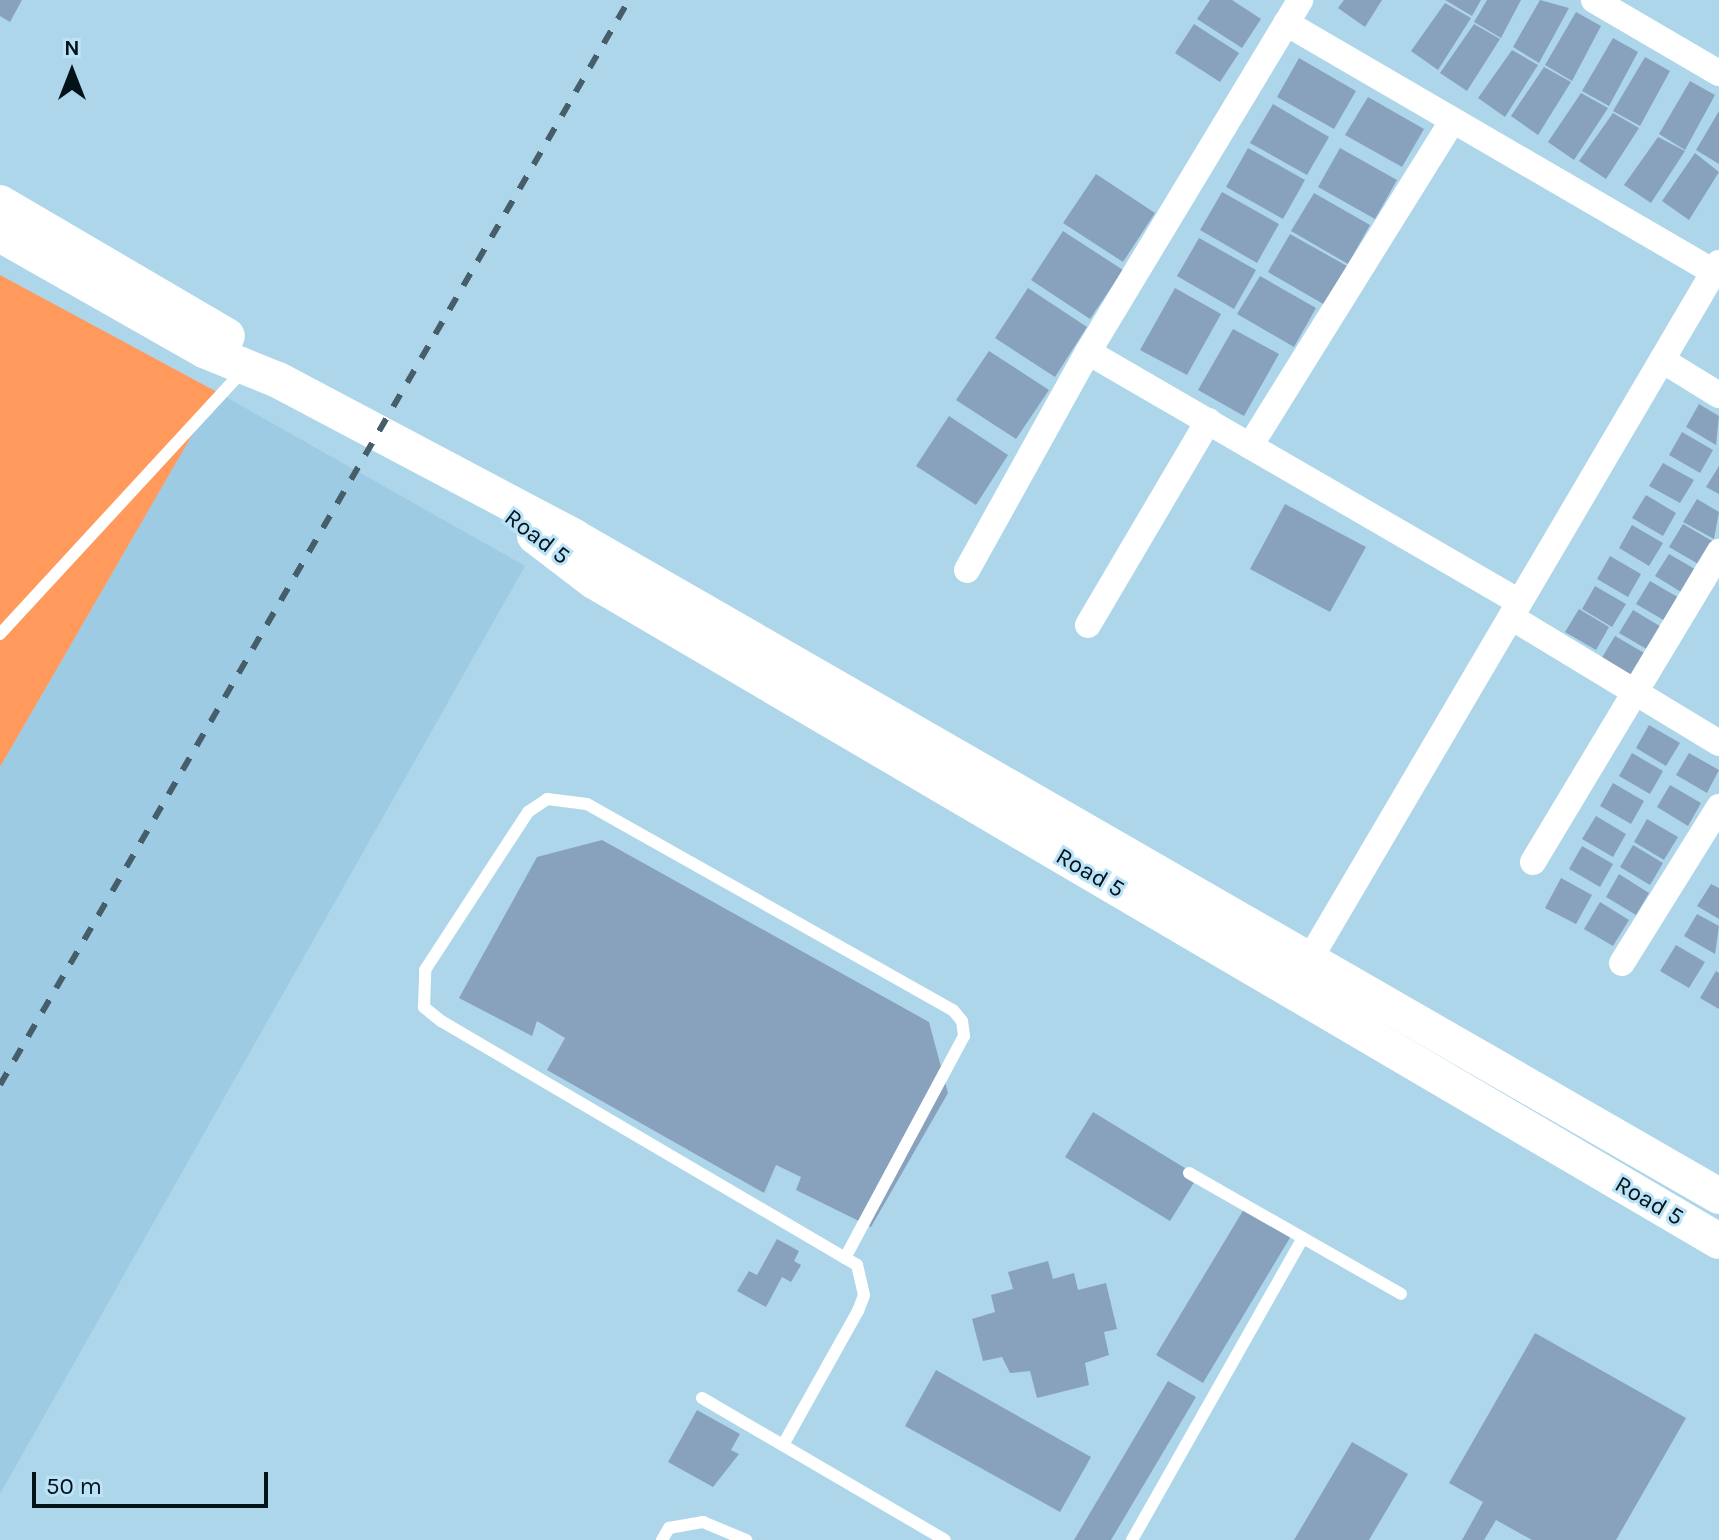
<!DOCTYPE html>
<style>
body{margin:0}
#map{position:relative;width:1719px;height:1540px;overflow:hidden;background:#aed6ea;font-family:Karla,sans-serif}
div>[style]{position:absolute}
.built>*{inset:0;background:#9ccbe3}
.green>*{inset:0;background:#ff9a5c}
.building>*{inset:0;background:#88a2be}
.lane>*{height:12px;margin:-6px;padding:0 6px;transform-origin:6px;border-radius:6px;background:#fff}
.street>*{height:26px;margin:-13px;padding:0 13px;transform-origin:13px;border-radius:13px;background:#fff}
.secondary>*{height:36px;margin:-18px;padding:0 18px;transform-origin:18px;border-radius:18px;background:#fff}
.rail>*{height:6px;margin-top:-3px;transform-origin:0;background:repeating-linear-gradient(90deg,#465e6a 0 14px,transparent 0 28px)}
span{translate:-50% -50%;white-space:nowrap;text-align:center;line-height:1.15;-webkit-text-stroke:6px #bbe3f8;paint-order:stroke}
.street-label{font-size:24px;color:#041219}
.north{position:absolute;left:32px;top:32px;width:80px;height:80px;-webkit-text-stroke:6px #bbe3f8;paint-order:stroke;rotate:0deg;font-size:22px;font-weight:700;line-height:32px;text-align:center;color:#041219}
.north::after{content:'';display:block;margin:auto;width:28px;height:36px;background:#041219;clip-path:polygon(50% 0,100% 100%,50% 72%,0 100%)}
.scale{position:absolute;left:32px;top:1472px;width:236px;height:36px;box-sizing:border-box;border:4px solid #041219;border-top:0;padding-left:10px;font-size:24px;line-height:28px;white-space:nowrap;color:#041219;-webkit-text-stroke:6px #bbe3f8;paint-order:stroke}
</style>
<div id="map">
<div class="built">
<i style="clip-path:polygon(217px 392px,525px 566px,0 1494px,0 767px)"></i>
</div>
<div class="green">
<i style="clip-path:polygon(0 275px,217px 392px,0 767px)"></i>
</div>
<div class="building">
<i style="clip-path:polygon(0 0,22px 0,10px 22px,0 16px)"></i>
<i style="clip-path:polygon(1210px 0,1232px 0,1261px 19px,1242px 48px,1197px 19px)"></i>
<i style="clip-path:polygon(1344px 0,1382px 0,1365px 27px,1338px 8px)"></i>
<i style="clip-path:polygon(1445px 0,1481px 0,1472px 16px)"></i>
<i style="clip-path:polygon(1487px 0,1521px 0,1501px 38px,1474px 22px)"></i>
<i style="clip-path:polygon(1540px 0,1569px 8px,1539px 63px,1513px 47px)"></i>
<i style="clip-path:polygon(1445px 3px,1471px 18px,1438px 70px,1411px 51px)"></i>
<i style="clip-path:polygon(1576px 12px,1601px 26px,1572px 81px,1545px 65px)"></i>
<i style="clip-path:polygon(1194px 24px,1239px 53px,1220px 82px,1175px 53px)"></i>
<i style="clip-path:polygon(1474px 24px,1500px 39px,1467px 91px,1440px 73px)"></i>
<i style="clip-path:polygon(1613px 38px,1638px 52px,1609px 106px,1582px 91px)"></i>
<i style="clip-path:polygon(1512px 50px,1538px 65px,1505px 117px,1478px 98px)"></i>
<i style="clip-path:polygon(1645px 57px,1670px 71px,1640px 126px,1613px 111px)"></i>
<i style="clip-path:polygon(1299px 58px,1356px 91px,1334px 129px,1277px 97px)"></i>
<i style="clip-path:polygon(1544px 67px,1571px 82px,1538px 135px,1511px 116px)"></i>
<i style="clip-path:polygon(1690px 81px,1715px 95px,1685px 150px,1659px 134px)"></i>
<i style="clip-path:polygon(1581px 93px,1608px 108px,1574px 160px,1548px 142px)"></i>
<i style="clip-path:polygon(1368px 97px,1424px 129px,1402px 167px,1345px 135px)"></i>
<i style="clip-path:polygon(1273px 104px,1329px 137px,1307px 175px,1250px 143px)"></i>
<i style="clip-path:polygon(1719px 111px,1719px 164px,1696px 150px)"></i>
<i style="clip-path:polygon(1613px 113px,1639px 128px,1606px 179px,1579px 161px)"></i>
<i style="clip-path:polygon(1658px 137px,1685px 151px,1651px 203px,1624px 185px)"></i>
<i style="clip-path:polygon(1248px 148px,1305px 180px,1283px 219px,1226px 187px)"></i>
<i style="clip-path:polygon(1340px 148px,1397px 180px,1375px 219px,1318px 187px)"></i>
<i style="clip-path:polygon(1695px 153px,1719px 172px,1689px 220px,1662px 201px)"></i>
<i style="clip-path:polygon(1096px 174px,1155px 213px,1123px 262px,1063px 223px)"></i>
<i style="clip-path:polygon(1222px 192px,1279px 224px,1257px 263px,1200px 230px)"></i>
<i style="clip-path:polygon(1314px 193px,1370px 225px,1348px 264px,1291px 231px)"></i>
<i style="clip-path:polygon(1063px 231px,1123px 270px,1090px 319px,1031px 280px)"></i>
<i style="clip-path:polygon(1290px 234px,1347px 266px,1325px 305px,1268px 272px)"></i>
<i style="clip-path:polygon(1199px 238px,1256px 270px,1234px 309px,1177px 276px)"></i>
<i style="clip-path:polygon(1260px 276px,1316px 308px,1294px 347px,1237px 314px)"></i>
<i style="clip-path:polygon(1028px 288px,1087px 327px,1055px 377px,995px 338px)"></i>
<i style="clip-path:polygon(1175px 288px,1221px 314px,1187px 375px,1140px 350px)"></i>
<i style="clip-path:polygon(1233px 329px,1279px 354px,1244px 416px,1198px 390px)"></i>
<i style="clip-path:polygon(989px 351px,1049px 390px,1016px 439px,956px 400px)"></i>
<i style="clip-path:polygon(1699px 404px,1719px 416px,1716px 445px,1686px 427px)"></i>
<i style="clip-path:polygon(949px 416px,1008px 455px,976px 505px,916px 466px)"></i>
<i style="clip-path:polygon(1682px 432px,1713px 450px,1700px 473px,1669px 455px)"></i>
<i style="clip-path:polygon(1663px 463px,1694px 480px,1680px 503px,1649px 486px)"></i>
<i style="clip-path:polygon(1719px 466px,1719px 494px,1706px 487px)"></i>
<i style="clip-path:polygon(1646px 495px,1676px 513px,1663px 536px,1632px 518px)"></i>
<i style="clip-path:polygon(1697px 499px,1719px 512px,1714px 539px,1683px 522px)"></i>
<i style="clip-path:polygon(1285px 504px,1366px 547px,1330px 612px,1250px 569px)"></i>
<i style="clip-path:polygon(1683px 524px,1714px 542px,1700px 565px,1669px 547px)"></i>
<i style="clip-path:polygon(1632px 525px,1663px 543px,1649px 566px,1619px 548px)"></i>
<i style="clip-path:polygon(1669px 554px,1700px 572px,1686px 595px,1655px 576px)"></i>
<i style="clip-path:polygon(1610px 556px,1641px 574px,1628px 597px,1597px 579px)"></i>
<i style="clip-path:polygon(1650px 581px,1681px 599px,1667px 622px,1636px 604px)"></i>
<i style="clip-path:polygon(1595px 586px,1626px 604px,1612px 627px,1582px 609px)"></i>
<i style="clip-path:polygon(1579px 609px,1609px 627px,1596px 650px,1565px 632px)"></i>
<i style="clip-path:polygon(1633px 610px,1663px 628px,1650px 651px,1619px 633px)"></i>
<i style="clip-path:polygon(1615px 636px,1646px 654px,1632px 677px,1601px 659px)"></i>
<i style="clip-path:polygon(1649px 725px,1680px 743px,1666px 766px,1636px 748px)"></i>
<i style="clip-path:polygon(1632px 753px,1663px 771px,1650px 794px,1619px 776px)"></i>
<i style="clip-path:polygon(1689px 753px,1719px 770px,1707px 793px,1676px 775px)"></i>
<i style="clip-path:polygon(1613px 783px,1644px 801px,1631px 824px,1600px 806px)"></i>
<i style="clip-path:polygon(1670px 785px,1701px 803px,1688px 826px,1657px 807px)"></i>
<i style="clip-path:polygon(1596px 816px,1626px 834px,1613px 857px,1582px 839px)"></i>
<i style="clip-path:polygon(1647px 819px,1678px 837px,1664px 860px,1634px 842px)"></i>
<i style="clip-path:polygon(602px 840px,929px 1022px,948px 1093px,871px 1227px,796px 1190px,801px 1177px,776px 1165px,764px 1193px,547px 1070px,565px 1038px,537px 1021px,532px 1036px,459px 998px,537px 857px)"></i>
<i style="clip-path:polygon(1633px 845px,1663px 863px,1650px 885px,1620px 867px)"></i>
<i style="clip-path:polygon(1582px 846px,1613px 864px,1600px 887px,1569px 869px)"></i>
<i style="clip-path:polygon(1619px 874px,1649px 893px,1636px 915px,1606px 897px)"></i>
<i style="clip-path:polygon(1561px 878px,1592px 895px,1576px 924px,1545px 908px)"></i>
<i style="clip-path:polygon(1711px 884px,1719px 888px,1719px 919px,1697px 906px)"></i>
<i style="clip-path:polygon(1600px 902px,1629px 920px,1613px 946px,1584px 929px)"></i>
<i style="clip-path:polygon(1697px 914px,1719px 926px,1715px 954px,1684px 936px)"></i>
<i style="clip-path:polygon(1676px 945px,1705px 962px,1689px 988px,1660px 971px)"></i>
<i style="clip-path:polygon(1716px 971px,1719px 973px,1719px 1009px,1700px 998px)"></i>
<i style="clip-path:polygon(1093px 1112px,1198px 1176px,1170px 1221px,1065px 1157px)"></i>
<i style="clip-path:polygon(1244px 1209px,1291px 1236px,1203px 1383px,1156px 1355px)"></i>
<i style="clip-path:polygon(777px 1239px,799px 1251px,794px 1261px,801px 1265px,791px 1282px,782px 1277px,766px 1307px,737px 1291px,749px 1271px,757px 1275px)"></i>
<i style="clip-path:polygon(1048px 1261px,1053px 1279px,1074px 1273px,1078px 1290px,1106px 1283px,1117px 1329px,1104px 1332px,1109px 1355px,1085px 1363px,1089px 1385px,1037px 1398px,1030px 1371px,1010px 1373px,1002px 1357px,983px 1361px,972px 1319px,995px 1312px,991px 1295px,1013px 1289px,1008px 1272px)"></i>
<i style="clip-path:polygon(1535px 1333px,1686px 1418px,1616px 1540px,1532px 1540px,1496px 1520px,1484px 1540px,1462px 1540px,1483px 1502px,1449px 1483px)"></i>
<i style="clip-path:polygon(936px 1370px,1091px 1457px,1060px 1512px,905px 1426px)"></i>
<i style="clip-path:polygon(1168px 1381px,1196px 1397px,1111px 1540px,1074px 1540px)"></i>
<i style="clip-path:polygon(697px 1410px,740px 1434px,731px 1450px,739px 1454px,713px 1487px,668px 1462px)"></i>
<i style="clip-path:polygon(1352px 1442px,1408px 1474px,1369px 1540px,1294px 1540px)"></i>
</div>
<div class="lane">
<i style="left:0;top:634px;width:359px;rotate:-47.3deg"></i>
<i style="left:1189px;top:1173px;width:244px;rotate:29.7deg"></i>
<i style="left:702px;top:1398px;width:281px;rotate:30.3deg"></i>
<i style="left:783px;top:1445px;width:154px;rotate:-60.8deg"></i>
<i style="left:858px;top:1311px;width:17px;rotate:-69deg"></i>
<i style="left:864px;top:1295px;width:31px;rotate:-103deg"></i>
<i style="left:857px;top:1265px;width:482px;rotate:-149.6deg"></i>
<i style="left:441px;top:1021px;width:22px;rotate:-141deg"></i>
<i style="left:424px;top:1007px;width:37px;rotate:-88deg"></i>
<i style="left:425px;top:970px;width:189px;rotate:-56.9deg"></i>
<i style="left:528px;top:812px;width:23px;rotate:-34deg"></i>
<i style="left:547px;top:799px;width:40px;rotate:7.1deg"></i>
<i style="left:587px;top:804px;width:420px;rotate:29.4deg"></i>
<i style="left:953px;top:1010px;width:14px;rotate:51deg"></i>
<i style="left:962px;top:1021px;width:15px;rotate:82deg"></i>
<i style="left:964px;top:1036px;width:252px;rotate:118.2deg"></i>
<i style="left:662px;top:1540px;width:14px;rotate:-60deg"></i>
<i style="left:669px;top:1528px;width:35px;rotate:-10deg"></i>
<i style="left:703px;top:1522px;width:47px;rotate:22.7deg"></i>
<i style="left:1132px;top:1540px;width:347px;rotate:-60.5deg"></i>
</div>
<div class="street">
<i style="left:1594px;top:0;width:145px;rotate:30.3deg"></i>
<i style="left:1286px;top:23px;width:495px;rotate:30.2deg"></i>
<i style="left:1088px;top:352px;width:411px;rotate:-58.9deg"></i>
<i style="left:1662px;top:360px;width:67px;rotate:31.6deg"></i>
<i style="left:1250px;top:446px;width:383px;rotate:-58.1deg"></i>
<i style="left:967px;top:570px;width:249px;rotate:-61deg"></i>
<i style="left:1088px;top:352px;width:498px;rotate:30.1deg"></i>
<i style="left:1511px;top:617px;width:243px;rotate:31.2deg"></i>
<i style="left:1088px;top:625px;width:237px;rotate:-59.5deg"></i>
<i style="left:1533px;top:862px;width:362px;rotate:-59deg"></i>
<i style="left:1622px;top:963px;width:184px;rotate:-58.1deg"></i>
<i style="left:1301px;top:974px;width:825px;rotate:-59.55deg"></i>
</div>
<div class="secondary">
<i style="left:0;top:203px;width:263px;rotate:30.4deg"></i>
<i style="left:0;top:234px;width:235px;rotate:29.6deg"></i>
<i style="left:204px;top:350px;width:80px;rotate:22.1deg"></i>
<i style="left:278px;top:380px;width:335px;rotate:27.9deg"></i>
<i style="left:574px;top:537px;width:1321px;rotate:29.92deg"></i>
<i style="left:535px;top:536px;width:74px;rotate:37.3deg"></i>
<i style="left:594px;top:581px;width:1304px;rotate:30.4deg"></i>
</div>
<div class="rail">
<i style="left:0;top:1085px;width:1254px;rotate:-59.9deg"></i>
</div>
<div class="street-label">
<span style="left:537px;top:537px;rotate:37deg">Road 5</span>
<span style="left:1090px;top:873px;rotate:30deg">Road 5</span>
<span style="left:1649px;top:1201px;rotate:30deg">Road 5</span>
</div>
<div class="north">N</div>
<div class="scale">50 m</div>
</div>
